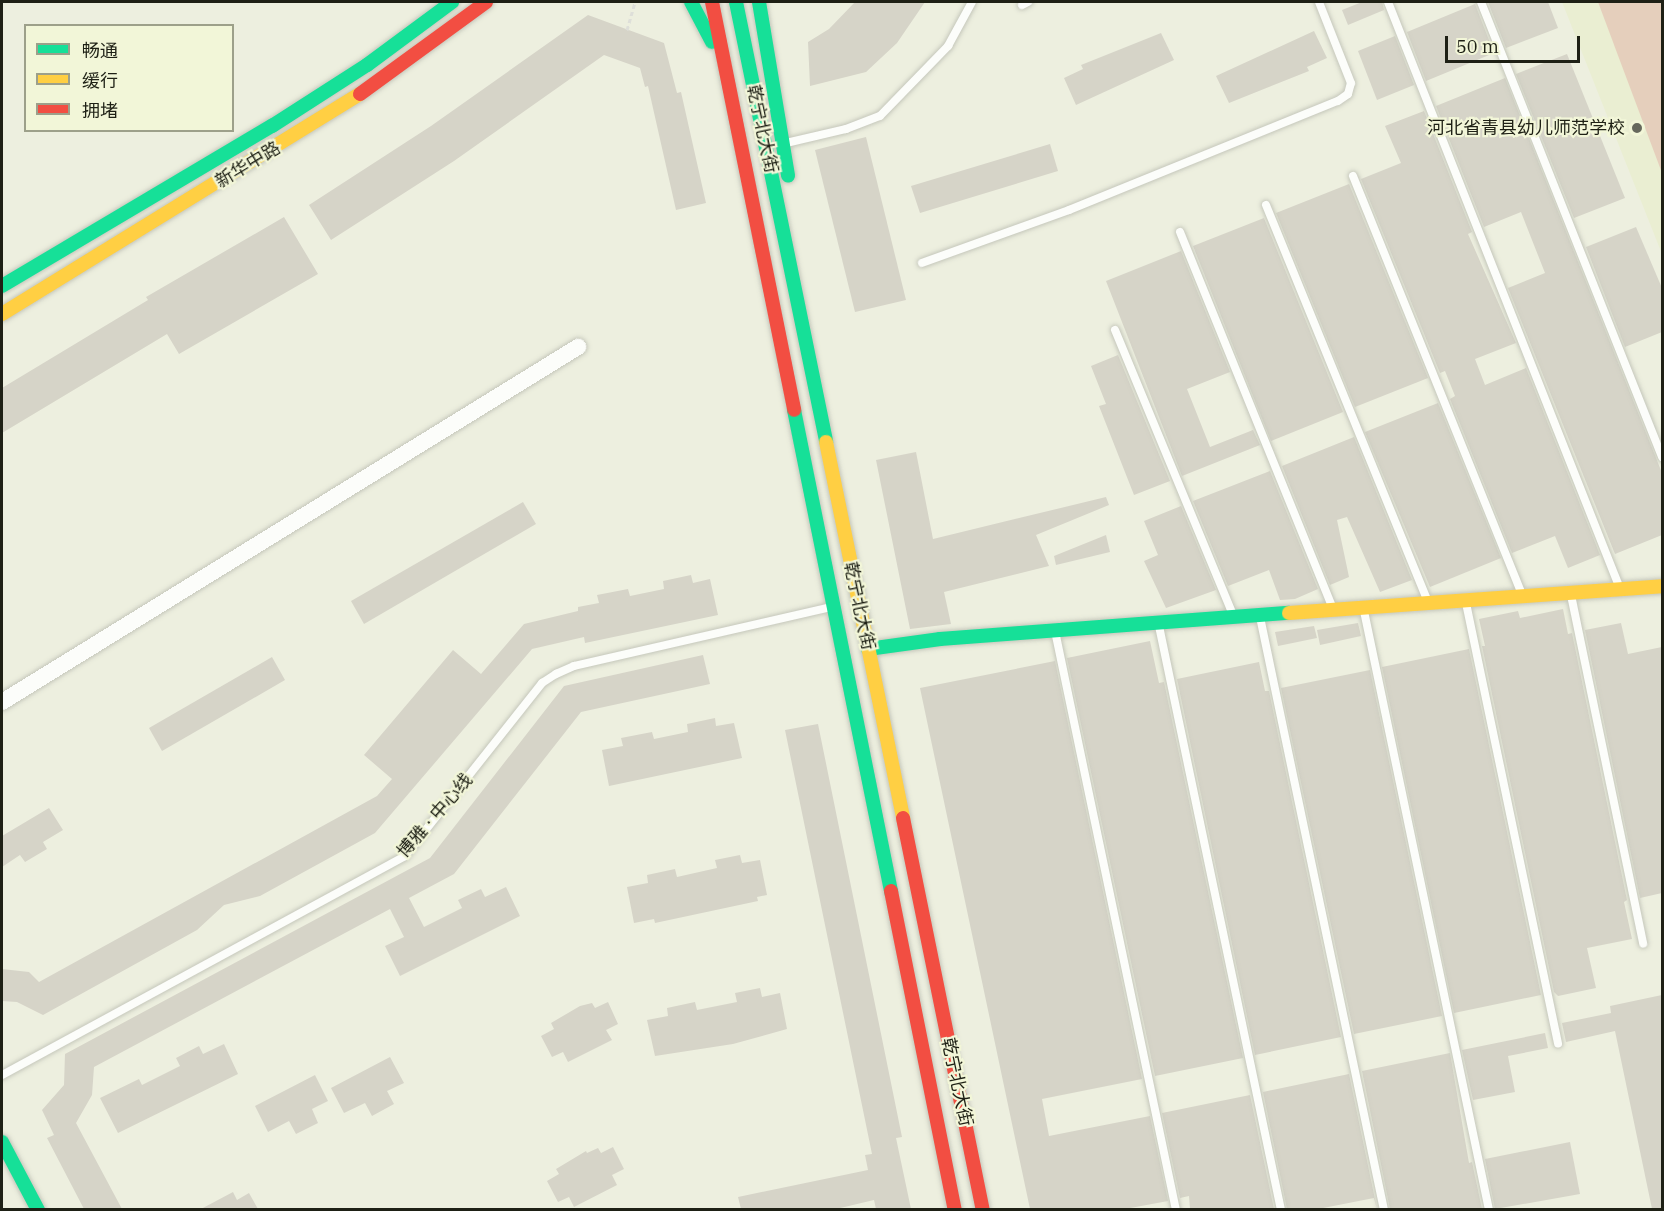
<!DOCTYPE html>
<meta charset="utf-8">
<style>
body{margin:0}
#map{position:relative;width:1664px;height:1211px;overflow:hidden;background:#edefdf;font-family:"IBM Plex Serif","Noto Sans SC",serif}
div>[style]{position:absolute}
.built>*{inset:0;background:#eaeed2}
.green>*{inset:0;background:#e5cfbc}
.building>*{inset:0;background:#d6d4c8}
.path>*{height:3px;margin-top:-1.5px;transform-origin:0;background:repeating-linear-gradient(90deg,#dedfd9 0 4.5px,transparent 0 7.5px)}
.roads{filter:drop-shadow(0 0 2px #c5c7bb) drop-shadow(0 0 2px #c5c7bb)}
.lane>*{height:8px;margin:-4px;padding:0 4px;transform-origin:4px;border-radius:4px;background:#fcfdfa}
.street>*{height:16px;margin:-8px;padding:0 8px;transform-origin:8px;border-radius:8px;background:#fcfdfa}
.fast>*{height:14px;margin:-7px;padding:0 7px;transform-origin:7px;border-radius:7px;background:#16e098}
.slow>*{height:14px;margin:-7px;padding:0 7px;transform-origin:7px;border-radius:7px;background:#ffcf43}
.jam>*{height:14px;margin:-7px;padding:0 7px;transform-origin:7px;border-radius:7px;background:#f24e42}
.dots>*{width:16px;height:16px;translate:-50% -50%;box-sizing:border-box;border:3px solid #f2f6d8;border-radius:50%}
span{translate:-50% -50%;white-space:nowrap;text-align:center;line-height:1.15;-webkit-text-stroke:4.5px #f2f6d8;paint-order:stroke}
.poi-label{font-size:18px;color:#1e2015}
.right{translate:-100% -50%;text-align:right}
.street-label{font-size:18px;color:#1e2015}
.frame{position:absolute;inset:0;border:3px solid #1e2015;pointer-events:none}
.legend{position:absolute;left:24px;top:24px;width:210px;height:108px;box-sizing:border-box;background:#f2f6d8;border:2px solid #9da08a;margin:0;padding:8px 10px;list-style:none;font-size:18px;color:#1e2015}
.legend li{display:flex;align-items:center;gap:12px;height:30px}
.legend b{width:30px;border:2px solid #9da08a}
.scale{position:absolute;left:1445px;top:36px;width:135px;height:27px;box-sizing:border-box;border:3px solid #1e2015;border-top:0;padding-left:8px;font-size:18px;line-height:21px;white-space:nowrap;color:#1e2015;-webkit-text-stroke:4px #f2f6d8;paint-order:stroke}
</style>
<div id="map">
<div class="built">
<i style="clip-path:polygon(1562px 2px,1662px 2px,1662px 254px)"></i>
</div>
<div class="green">
<i style="clip-path:polygon(1598px 2px,1662px 2px,1662px 173px)"></i>
</div>
<div class="building">
<i style="clip-path:polygon(855px 2px,925px 2px,897px 43px,866px 72px,810px 86px,808px 42px,829px 29px)"></i>
<i style="clip-path:polygon(1362px 2px,1382px 2px,1384px 10px,1348px 25px,1342px 10px)"></i>
<i style="clip-path:polygon(1488px 2px,1548px 2px,1558px 28px,1506px 48px)"></i>
<i style="clip-path:polygon(1475px 4px,1494px 53px,1426px 81px,1407px 32px)"></i>
<i style="clip-path:polygon(588px 15px,664px 43px,677px 93px,681px 92px,706px 203px,676px 210px,648px 86px,645px 87px,640px 68px,604px 55px,454px 161px,331px 240px,309px 205px,431px 126px)"></i>
<i style="clip-path:polygon(1314px 31px,1327px 58px,1307px 67px,1309px 71px,1229px 103px,1216px 76px)"></i>
<i style="clip-path:polygon(1161px 33px,1174px 60px,1076px 105px,1064px 78px,1083px 69px,1081px 65px)"></i>
<i style="clip-path:polygon(1395px 36px,1414px 85px,1377px 100px,1358px 51px)"></i>
<i style="clip-path:polygon(1567px 54px,1625px 198px,1574px 218px,1516px 74px)"></i>
<i style="clip-path:polygon(1505px 78px,1662px 473px,1662px 535px,1615px 554px,1508px 288px,1545px 273px,1521px 212px,1484px 227px,1436px 106px)"></i>
<i style="clip-path:polygon(1424px 111px,1472px 232px,1468px 234px,1516px 343px,1475px 359px,1485px 385px,1526px 368px,1600px 555px,1568px 568px,1555px 536px,1512px 553px,1450px 399px,1455px 396px,1445px 371px,1440px 373px,1361px 179px,1401px 163px,1385px 126px)"></i>
<i style="clip-path:polygon(866px 137px,906px 300px,855px 312px,815px 150px)"></i>
<i style="clip-path:polygon(1050px 144px,1058px 171px,920px 213px,911px 186px)"></i>
<i style="clip-path:polygon(1349px 184px,1428px 378px,1355px 407px,1276px 213px)"></i>
<i style="clip-path:polygon(284px 217px,318px 274px,179px 354px,167px 334px,2px 433px,2px 388px,148px 300px,146px 297px)"></i>
<i style="clip-path:polygon(1264px 218px,1343px 412px,1271px 441px,1193px 246px)"></i>
<i style="clip-path:polygon(1636px 227px,1662px 288px,1662px 332px,1625px 347px,1586px 247px)"></i>
<i style="clip-path:polygon(1181px 251px,1230px 372px,1187px 389px,1210px 447px,1253px 430px,1260px 445px,1182px 476px,1106px 281px)"></i>
<i style="clip-path:polygon(1118px 355px,1170px 481px,1134px 495px,1099px 406px,1106px 404px,1091px 366px)"></i>
<i style="clip-path:polygon(1438px 403px,1501px 558px,1430px 587px,1365px 432px)"></i>
<i style="clip-path:polygon(1354px 437px,1412px 580px,1380px 592px,1347px 517px,1337px 520px,1349px 577px,1330px 585px,1282px 466px)"></i>
<i style="clip-path:polygon(916px 452px,933px 539px,1106px 497px,1109px 505px,1036px 535px,1049px 566px,944px 592px,951px 624px,910px 629px,876px 460px)"></i>
<i style="clip-path:polygon(1270px 471px,1318px 589px,1295px 599px,1280px 600px,1269px 570px,1228px 586px,1193px 501px)"></i>
<i style="clip-path:polygon(523px 502px,536px 524px,364px 624px,351px 601px)"></i>
<i style="clip-path:polygon(1181px 506px,1216px 590px,1166px 608px,1144px 561px,1158px 555px,1144px 521px)"></i>
<i style="clip-path:polygon(1106px 535px,1110px 552px,1056px 565px,1054px 556px)"></i>
<i style="clip-path:polygon(691px 575px,693px 583px,710px 579px,718px 615px,585px 643px,584px 637px,532px 649px,375px 833px,260px 896px,224px 905px,197px 930px,43px 1015px,17px 1002px,2px 1001px,2px 969px,29px 972px,39px 982px,377px 796px,392px 779px,364px 755px,453px 650px,481px 674px,524px 624px,578px 611px,578px 607px,599px 603px,597px 595px,628px 589px,630px 596px,664px 589px,663px 581px)"></i>
<i style="clip-path:polygon(1563px 609px,1568px 634px,1572px 633px,1627px 900px,1624px 902px,1632px 939px,1587px 948px,1596px 988px,1558px 996px,1554px 992px,1482px 646px,1485px 646px,1479px 619px,1518px 611px,1520px 618px)"></i>
<i style="clip-path:polygon(1358px 623px,1361px 636px,1320px 645px,1317px 630px)"></i>
<i style="clip-path:polygon(1621px 623px,1628px 654px,1662px 647px,1662px 893px,1640px 898px,1585px 630px)"></i>
<i style="clip-path:polygon(1314px 626px,1317px 638px,1278px 646px,1275px 632px)"></i>
<i style="clip-path:polygon(1150px 641px,1159px 683px,1164px 682px,1243px 1058px,1155px 1076px,1067px 658px)"></i>
<i style="clip-path:polygon(1469px 649px,1541px 995px,1454px 1013px,1382px 667px)"></i>
<i style="clip-path:polygon(703px 655px,710px 684px,581px 712px,454px 874px,409px 898px,424px 927px,462px 908px,458px 900px,481px 889px,485px 897px,506px 887px,520px 916px,400px 976px,385px 946px,404px 937px,390px 909px,94px 1067px,92px 1095px,76px 1123px,122px 1209px,84px 1209px,47px 1138px,54px 1135px,42px 1110px,64px 1085px,65px 1054px,430px 858px,564px 686px)"></i>
<i style="clip-path:polygon(272px 657px,285px 680px,162px 751px,149px 728px)"></i>
<i style="clip-path:polygon(1055px 661px,1142px 1079px,1042px 1099px,1049px 1136px,1150px 1116px,1168px 1201px,1125px 1209px,1030px 1209px,920px 688px)"></i>
<i style="clip-path:polygon(1259px 662px,1265px 691px,1269px 691px,1341px 1037px,1255px 1055px,1177px 679px)"></i>
<i style="clip-path:polygon(1370px 670px,1442px 1016px,1354px 1034px,1281px 688px)"></i>
<i style="clip-path:polygon(715px 718px,716px 726px,734px 723px,742px 758px,609px 786px,602px 750px,623px 746px,621px 738px,652px 732px,654px 739px,688px 732px,687px 724px)"></i>
<i style="clip-path:polygon(818px 724px,902px 1137px,896px 1138px,911px 1209px,876px 1209px,874px 1200px,836px 1209px,741px 1209px,738px 1197px,868px 1170px,865px 1155px,872px 1154px,785px 730px)"></i>
<i style="clip-path:polygon(49px 808px,63px 830px,43px 842px,47px 849px,25px 862px,20px 855px,2px 867px,2px 836px)"></i>
<i style="clip-path:polygon(740px 855px,742px 863px,760px 860px,767px 895px,757px 897px,758px 901px,655px 923px,654px 919px,634px 923px,627px 887px,648px 883px,647px 875px,675px 869px,677px 877px,717px 868px,715px 860px)"></i>
<i style="clip-path:polygon(760px 988px,762px 997px,780px 993px,787px 1029px,733px 1044px,655px 1056px,647px 1020px,668px 1016px,667px 1008px,695px 1002px,697px 1010px,737px 1002px,735px 993px)"></i>
<i style="clip-path:polygon(1662px 995px,1662px 1209px,1652px 1209px,1615px 1031px,1566px 1042px,1562px 1023px,1611px 1013px,1610px 1006px)"></i>
<i style="clip-path:polygon(608px 1002px,618px 1024px,606px 1030px,612px 1040px,568px 1062px,563px 1052px,552px 1057px,541px 1036px,554px 1029px,551px 1023px,580px 1006px,592px 1003px,595px 1008px)"></i>
<i style="clip-path:polygon(1545px 1033px,1548px 1048px,1508px 1056px,1515px 1092px,1473px 1100px,1462px 1050px)"></i>
<i style="clip-path:polygon(224px 1044px,238px 1074px,118px 1133px,100px 1098px,139px 1079px,142px 1085px,180px 1066px,176px 1058px,199px 1046px,203px 1054px)"></i>
<i style="clip-path:polygon(1450px 1053px,1469px 1163px,1472px 1162px,1482px 1209px,1390px 1209px,1362px 1071px)"></i>
<i style="clip-path:polygon(390px 1057px,404px 1083px,387px 1091px,394px 1104px,372px 1116px,365px 1103px,344px 1113px,331px 1088px)"></i>
<i style="clip-path:polygon(1349px 1074px,1377px 1209px,1374px 1198px,1318px 1209px,1287px 1209px,1263px 1092px)"></i>
<i style="clip-path:polygon(315px 1075px,328px 1101px,312px 1109px,318px 1123px,296px 1134px,289px 1121px,268px 1132px,255px 1106px)"></i>
<i style="clip-path:polygon(1250px 1095px,1274px 1209px,1190px 1209px,1189px 1196px,1180px 1198px,1162px 1113px)"></i>
<i style="clip-path:polygon(1570px 1142px,1580px 1194px,1495px 1209px,1485px 1159px)"></i>
<i style="clip-path:polygon(613px 1147px,624px 1169px,612px 1175px,617px 1185px,574px 1207px,569px 1197px,558px 1202px,547px 1181px,559px 1174px,556px 1169px,586px 1151px,587px 1153px,598px 1148px,601px 1153px)"></i>
<i style="clip-path:polygon(233px 1192px,237px 1200px,249px 1193px,258px 1209px,201px 1209px)"></i>
</div>
<div class="path">
<i style="left:627px;top:30px;width:29px;rotate:-74deg"></i>
</div>
<div class="roads">
<div class="lane">
<i style="left:1388px;top:2px;width:628px;rotate:68.42deg"></i>
<i style="left:1481px;top:2px;width:490px;rotate:68.3deg"></i>
<i style="left:1022px;top:5px;width:7px;rotate:-27deg"></i>
<i style="left:786px;top:143px;width:62px;rotate:-13.1deg"></i>
<i style="left:846px;top:129px;width:36px;rotate:-21deg"></i>
<i style="left:880px;top:116px;width:98px;rotate:-45.8deg"></i>
<i style="left:948px;top:46px;width:50px;rotate:-61.4deg"></i>
<i style="left:1353px;top:176px;width:451px;rotate:68deg"></i>
<i style="left:1266px;top:205px;width:427px;rotate:67.8deg"></i>
<i style="left:1180px;top:232px;width:405px;rotate:67.9deg"></i>
<i style="left:922px;top:263px;width:156px;rotate:-19.8deg"></i>
<i style="left:1069px;top:210px;width:290px;rotate:-22.1deg"></i>
<i style="left:1338px;top:101px;width:12px;rotate:-35deg"></i>
<i style="left:1348px;top:94px;width:11px;rotate:-75deg"></i>
<i style="left:1351px;top:83px;width:87px;rotate:-111.6deg"></i>
<i style="left:1115px;top:330px;width:308px;rotate:67.5deg"></i>
<i style="left:1571px;top:595px;width:356px;rotate:78.3deg"></i>
<i style="left:1466px;top:603px;width:450px;rotate:78.2deg"></i>
<i style="left:1364px;top:611px;width:612px;rotate:78.21deg"></i>
<i style="left:1260px;top:617px;width:606px;rotate:78.19deg"></i>
<i style="left:1159px;top:626px;width:597px;rotate:78.2deg"></i>
<i style="left:1055px;top:631px;width:592px;rotate:78.2deg"></i>
<i style="left:2px;top:1075px;width:459px;rotate:-28.5deg"></i>
<i style="left:405px;top:856px;width:221px;rotate:-51.6deg"></i>
<i style="left:542px;top:683px;width:17px;rotate:-33deg"></i>
<i style="left:556px;top:674px;width:20px;rotate:-24deg"></i>
<i style="left:574px;top:666px;width:265px;rotate:-12.9deg"></i>
</div>
<div class="street">
<i style="left:2px;top:702px;width:677px;rotate:-31.65deg"></i>
</div>
<div class="fast">
<i style="left:691px;top:2px;width:45px;rotate:62.3deg"></i>
<i style="left:736px;top:2px;width:449px;rotate:78.4deg"></i>
<i style="left:759px;top:2px;width:176px;rotate:80.5deg"></i>
<i style="left:2px;top:286px;width:314px;rotate:-30.7deg"></i>
<i style="left:272px;top:126px;width:113px;rotate:-32.7deg"></i>
<i style="left:367px;top:65px;width:106px;rotate:-36.5deg"></i>
<i style="left:794px;top:410px;width:491px;rotate:78.6deg"></i>
<i style="left:868px;top:649px;width:73px;rotate:-7.9deg"></i>
<i style="left:940px;top:639px;width:350px;rotate:-4.3deg"></i>
<i style="left:2px;top:1142px;width:77px;rotate:62.1deg"></i>
</div>
<div class="slow">
<i style="left:2px;top:314px;width:420px;rotate:-31.6deg"></i>
<i style="left:826px;top:442px;width:384px;rotate:78.4deg"></i>
<i style="left:1289px;top:613px;width:374px;rotate:-4.1deg"></i>
</div>
<div class="jam">
<i style="left:712px;top:2px;width:416px;rotate:78.6deg"></i>
<i style="left:360px;top:94px;width:156px;rotate:-36.1deg"></i>
<i style="left:903px;top:818px;width:400px;rotate:78.5deg"></i>
<i style="left:891px;top:891px;width:325px;rotate:78.7deg"></i>
</div>
</div>
<div class="dots">
<i style="left:1637px;top:128px;background:#66685c"></i>
</div>
<div class="poi-label">
<span class="right" style="left:1625px;top:128px">河北省青县幼儿师范学校</span>
</div>
<div class="street-label">
<span style="left:762px;top:129px;rotate:78deg">乾宁北大街</span>
<span style="left:248px;top:165px;rotate:-31deg">新华中路</span>
<span style="left:859px;top:606px;rotate:78deg">乾宁北大街</span>
<span style="left:435px;top:816px;rotate:-49deg">博雅 · 中心线</span>
<span style="left:957px;top:1082px;rotate:78deg">乾宁北大街</span>
</div>
<div class="frame"></div>
<ul class="legend">
<li><b style="height:8px;background:#16e098"></b>畅通</li>
<li><b style="height:8px;background:#ffcf43"></b>缓行</li>
<li><b style="height:8px;background:#f24e42"></b>拥堵</li>
</ul>
<div class="scale">50 m</div>
</div>
